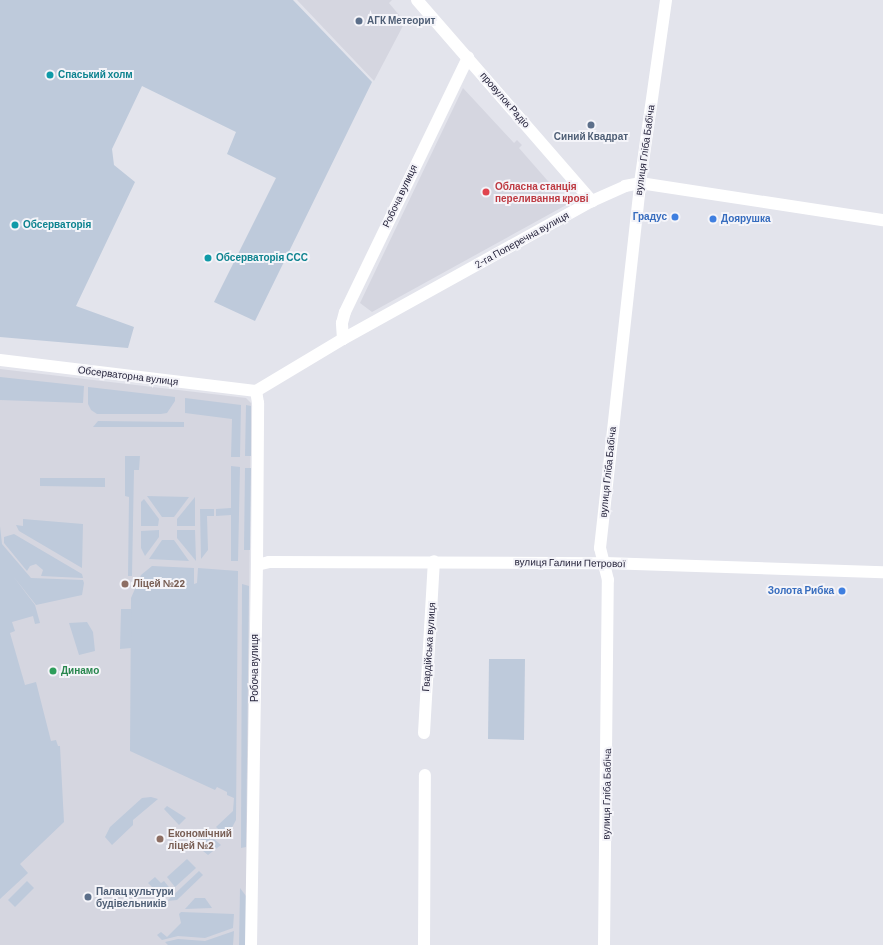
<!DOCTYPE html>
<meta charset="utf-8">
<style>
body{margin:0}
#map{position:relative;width:883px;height:945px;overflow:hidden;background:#e3e4ec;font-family:Barlow,sans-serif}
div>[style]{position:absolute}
.built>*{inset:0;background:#d5d6e0}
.green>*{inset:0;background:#becadb}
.minor>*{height:12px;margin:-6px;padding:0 6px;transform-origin:6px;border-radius:6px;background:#fff}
.dots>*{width:11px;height:11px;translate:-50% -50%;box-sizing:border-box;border:2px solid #f4f4f9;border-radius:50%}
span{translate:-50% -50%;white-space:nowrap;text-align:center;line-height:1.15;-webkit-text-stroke:4px #f4f4f9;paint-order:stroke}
.service-label{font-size:10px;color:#4e5e75;font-weight:700}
.left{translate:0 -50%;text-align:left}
.culture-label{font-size:10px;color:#0d838f;font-weight:700}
.street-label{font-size:10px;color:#26243c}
.health-label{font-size:10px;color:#be3a42;font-weight:700}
.shop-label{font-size:10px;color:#366cbe;font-weight:700}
.right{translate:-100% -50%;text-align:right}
.education-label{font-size:10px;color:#785e54;font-weight:700}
.leisure-label{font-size:10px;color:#27864d;font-weight:700}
</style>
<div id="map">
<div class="built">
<i style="clip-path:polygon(297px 0,392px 0,389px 3px,405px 22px,374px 81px)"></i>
<i style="clip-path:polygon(463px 88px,514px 143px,517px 140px,522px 145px,519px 148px,568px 204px,372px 312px,360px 303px)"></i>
<i style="clip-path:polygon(0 369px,246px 398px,251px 403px,246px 945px,0 945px)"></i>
</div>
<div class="green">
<i style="clip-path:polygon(0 0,293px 0,372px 82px,255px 321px,214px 302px,276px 178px,227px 154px,236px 132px,142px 86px,112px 149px,114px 165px,135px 182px,76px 306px,134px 327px,128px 348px,0 337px)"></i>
<i style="clip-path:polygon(0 377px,84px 386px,83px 403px,0 400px)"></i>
<i style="clip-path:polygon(88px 387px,175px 397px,175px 401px,167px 413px,161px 414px,97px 414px,91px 410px,88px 404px)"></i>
<i style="clip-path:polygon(185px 398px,241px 405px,240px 457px,231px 457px,232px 419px,185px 413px)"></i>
<i style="clip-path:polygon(246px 405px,251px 406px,251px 456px,245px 456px)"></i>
<i style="clip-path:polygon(98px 421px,184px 422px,184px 427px,93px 427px)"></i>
<i style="clip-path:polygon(125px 456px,140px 456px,139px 470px,134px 470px,132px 576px,128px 576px,129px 497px,125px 496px)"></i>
<i style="clip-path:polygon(231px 466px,240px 467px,238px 561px,231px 561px,231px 515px,216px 516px,216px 509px,231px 508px)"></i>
<i style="clip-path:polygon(245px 468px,251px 468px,250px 550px,244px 550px)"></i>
<i style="clip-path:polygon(40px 478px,105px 478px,105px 487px,40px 486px)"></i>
<i style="clip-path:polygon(147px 496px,189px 497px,174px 517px,162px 517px)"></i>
<i style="clip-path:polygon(195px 497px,195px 526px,177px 526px,177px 519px)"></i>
<i style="clip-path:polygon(144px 499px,159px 519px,158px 526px,141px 526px,141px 502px)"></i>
<i style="clip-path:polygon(200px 509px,214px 509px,214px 516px,207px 516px,208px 550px,201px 559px)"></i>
<i style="clip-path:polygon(23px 519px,83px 524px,82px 568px,19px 531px,16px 525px,23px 526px)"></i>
<i style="clip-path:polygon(0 526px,2px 544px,31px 578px,83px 580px,84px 583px,82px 595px,36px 605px,13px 576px,35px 605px,40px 623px,35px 624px,33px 616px,12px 622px,15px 631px,10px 633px,25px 685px,36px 682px,51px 741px,56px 740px,58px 746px,60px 746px,64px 822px,20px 864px,28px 873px,0 899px)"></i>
<i style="clip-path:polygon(159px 530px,159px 537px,145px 556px,141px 548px,141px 531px)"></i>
<i style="clip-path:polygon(177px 530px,195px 530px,196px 561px,177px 538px)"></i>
<i style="clip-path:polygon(14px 534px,82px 574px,83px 578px,41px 576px,43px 570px,36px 564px,30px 566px,27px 571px,4px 543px,4px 537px)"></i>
<i style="clip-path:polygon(162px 540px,174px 540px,189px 561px,149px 559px)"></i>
<i style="clip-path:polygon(152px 566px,194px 568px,194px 584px,197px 583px,198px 568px,238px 571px,236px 820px,227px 837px,216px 827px,233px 811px,234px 798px,227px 795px,227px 792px,217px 787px,215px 790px,130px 751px,131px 598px,141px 575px)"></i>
<i style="clip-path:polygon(242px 584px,249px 586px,246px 847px,241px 848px)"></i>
<i style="clip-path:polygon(121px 609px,132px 609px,131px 648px,120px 649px)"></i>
<i style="clip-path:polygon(87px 622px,93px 632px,95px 651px,79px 655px,69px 623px)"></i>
<i style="clip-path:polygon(489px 659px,525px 659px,524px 740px,488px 739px)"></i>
<i style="clip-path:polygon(151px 797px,158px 799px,133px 820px,133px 825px,112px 845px,105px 837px,110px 827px,142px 798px)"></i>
<i style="clip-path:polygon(167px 806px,186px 818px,179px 825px,164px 809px)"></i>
<i style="clip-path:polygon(207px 833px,221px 845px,208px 855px,198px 847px,202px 843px,200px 840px)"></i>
<i style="clip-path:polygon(187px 859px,196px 868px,175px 887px,167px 877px)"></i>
<i style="clip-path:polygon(199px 871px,203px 875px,177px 900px,167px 901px)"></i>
<i style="clip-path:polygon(155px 877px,161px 883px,164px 881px,172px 891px,164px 899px,148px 883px)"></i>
<i style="clip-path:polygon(27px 881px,34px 888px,15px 907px,8px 900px)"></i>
<i style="clip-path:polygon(240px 888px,246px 896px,246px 945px,239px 945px)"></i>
<i style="clip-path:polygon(195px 898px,205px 898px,212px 908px,185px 909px)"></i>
<i style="clip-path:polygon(181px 912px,234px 914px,233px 928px,205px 938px,178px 936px,162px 940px,157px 935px,161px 932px,167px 937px,181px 923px,179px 914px)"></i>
<i style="clip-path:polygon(234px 931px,233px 945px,168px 945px,165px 942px,178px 939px,205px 941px)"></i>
</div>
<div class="minor">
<i style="left:417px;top:0;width:267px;rotate:49deg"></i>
<i style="left:343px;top:339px;width:16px;rotate:-94deg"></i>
<i style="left:342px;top:323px;width:11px;rotate:-75deg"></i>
<i style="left:345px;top:312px;width:283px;rotate:-64.2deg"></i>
<i style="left:0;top:360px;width:258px;rotate:6.9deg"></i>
<i style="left:256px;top:391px;width:101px;rotate:-30.9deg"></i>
<i style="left:343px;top:339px;width:285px;rotate:-29deg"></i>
<i style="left:592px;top:201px;width:36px;rotate:-24deg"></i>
<i style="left:625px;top:186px;width:15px;rotate:-11deg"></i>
<i style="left:640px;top:183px;width:246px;rotate:8.7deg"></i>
<i style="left:257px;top:565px;width:12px;rotate:-14deg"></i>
<i style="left:269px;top:562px;width:336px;rotate:0.2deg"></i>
<i style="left:605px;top:563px;width:278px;rotate:1.9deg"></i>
<i style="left:424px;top:733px;width:172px;rotate:-86.7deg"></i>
<i style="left:251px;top:945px;width:380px;rotate:-89.1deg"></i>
<i style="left:257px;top:565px;width:162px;rotate:-89.6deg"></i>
<i style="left:258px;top:403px;width:12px;rotate:-99deg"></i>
<i style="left:424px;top:945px;width:170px;rotate:-89.7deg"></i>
<i style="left:604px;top:945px;width:365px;rotate:-89.4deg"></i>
<i style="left:608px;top:580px;width:33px;rotate:-104deg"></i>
<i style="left:600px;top:548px;width:367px;rotate:-83.7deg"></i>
<i style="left:640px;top:183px;width:185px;rotate:-81.9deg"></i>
</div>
<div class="dots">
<i style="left:359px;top:21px;background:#5c6f8a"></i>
<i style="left:50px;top:75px;background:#0f9aa8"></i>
<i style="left:591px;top:125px;background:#5c6f8a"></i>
<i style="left:486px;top:192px;background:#e0444e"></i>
<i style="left:675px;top:217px;background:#3f7fe0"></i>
<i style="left:713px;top:219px;background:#3f7fe0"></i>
<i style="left:15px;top:225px;background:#0f9aa8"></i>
<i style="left:208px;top:258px;background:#0f9aa8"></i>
<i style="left:125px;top:584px;background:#8d6e63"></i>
<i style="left:842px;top:591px;background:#3f7fe0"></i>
<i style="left:53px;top:671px;background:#2e9e5b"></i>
<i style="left:160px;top:839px;background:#8d6e63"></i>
<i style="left:88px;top:897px;background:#5c6f8a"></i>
</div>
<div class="service-label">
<span class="left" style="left:367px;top:21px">АГК Метеорит</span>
<span style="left:591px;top:137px">Синий Квадрат</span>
<span class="left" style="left:96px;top:897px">Палац культури<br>будівельників</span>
</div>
<div class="culture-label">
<span class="left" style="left:58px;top:75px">Спаський холм</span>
<span class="left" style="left:23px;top:225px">Обсерваторія</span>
<span class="left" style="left:216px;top:258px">Обсерваторія ССС</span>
</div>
<div class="street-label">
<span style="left:505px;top:100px;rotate:49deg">провулок Радіо</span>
<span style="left:645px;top:150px;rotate:-82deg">вулиця Гліба Бабіча</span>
<span style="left:400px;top:196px;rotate:-65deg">Робоча вулиця</span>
<span style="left:522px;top:240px;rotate:-29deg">2-га Поперечна вулиця</span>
<span style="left:128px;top:376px;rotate:7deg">Обсерваторна вулиця</span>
<span style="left:608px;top:472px;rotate:-84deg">вулиця Гліба Бабіча</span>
<span style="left:570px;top:563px;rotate:1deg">вулиця Галини Петрової</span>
<span style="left:429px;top:647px;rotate:-86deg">Гвардійська вулиця</span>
<span style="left:255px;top:668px;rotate:-90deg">Робоча вулиця</span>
<span style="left:607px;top:794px;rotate:-89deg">вулиця Гліба Бабіча</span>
</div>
<div class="health-label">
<span class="left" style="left:495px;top:192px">Обласна станція<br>переливання крові</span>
</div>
<div class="shop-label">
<span class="right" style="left:667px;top:217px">Градус</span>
<span class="left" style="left:721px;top:219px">Доярушка</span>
<span class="right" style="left:834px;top:591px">Золота Рибка</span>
</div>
<div class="education-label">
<span class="left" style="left:133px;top:584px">Ліцей №22</span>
<span class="left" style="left:168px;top:839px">Економічний<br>ліцей №2</span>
</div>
<div class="leisure-label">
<span class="left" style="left:61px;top:671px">Динамо</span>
</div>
</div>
